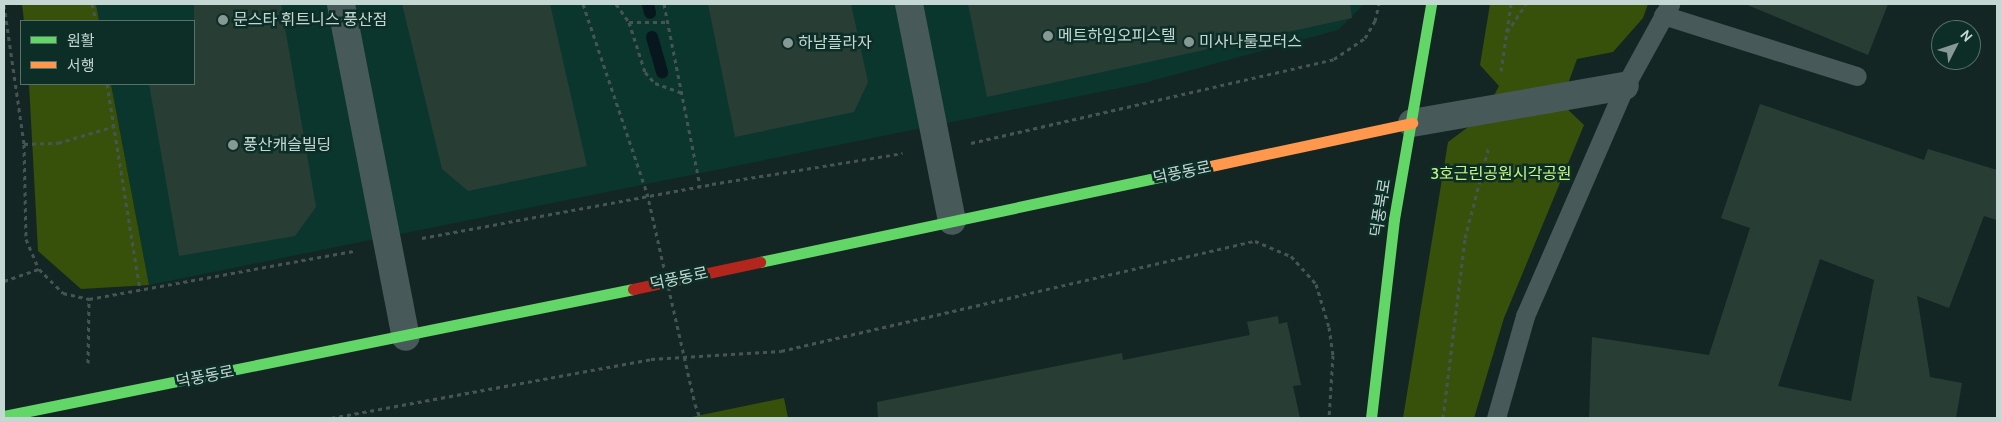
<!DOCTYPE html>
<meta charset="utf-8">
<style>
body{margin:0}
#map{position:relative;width:2001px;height:422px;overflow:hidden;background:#142623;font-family:Cabin,"Noto Sans KR",sans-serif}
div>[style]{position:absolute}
.built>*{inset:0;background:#0a362d}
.green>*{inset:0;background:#37500a}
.stream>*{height:12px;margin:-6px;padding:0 6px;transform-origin:6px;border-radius:6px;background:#07171d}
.building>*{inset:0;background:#283e35}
.path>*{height:3px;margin-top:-1.5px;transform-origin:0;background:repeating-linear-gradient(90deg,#465554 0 4px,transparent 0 8px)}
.lane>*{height:19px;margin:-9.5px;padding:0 9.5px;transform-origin:9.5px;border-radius:9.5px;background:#475959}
.street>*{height:28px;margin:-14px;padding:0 14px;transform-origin:14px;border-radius:14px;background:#475959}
.fast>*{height:11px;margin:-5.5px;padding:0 5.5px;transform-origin:5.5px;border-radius:5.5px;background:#63d668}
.slow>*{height:11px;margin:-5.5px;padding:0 5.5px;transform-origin:5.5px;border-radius:5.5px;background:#ff974d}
.jam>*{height:11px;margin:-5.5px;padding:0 5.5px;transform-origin:5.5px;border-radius:5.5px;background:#b3261e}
.path-bridge>*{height:3px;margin-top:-1.5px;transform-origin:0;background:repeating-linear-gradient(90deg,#465554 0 4px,transparent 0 8px)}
.dots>*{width:14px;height:14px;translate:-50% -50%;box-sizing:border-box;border:2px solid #0c2e27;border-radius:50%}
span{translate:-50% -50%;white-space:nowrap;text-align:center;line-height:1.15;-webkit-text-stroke:5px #0c2e27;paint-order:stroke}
.poi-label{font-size:16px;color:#c5d7d2}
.left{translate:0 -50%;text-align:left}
.street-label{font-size:16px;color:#c5d7d2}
.park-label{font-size:16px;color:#c8f783}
.frame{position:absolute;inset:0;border:5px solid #c5d7d2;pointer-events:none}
.legend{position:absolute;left:20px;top:20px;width:175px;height:65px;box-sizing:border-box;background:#0c2e27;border:1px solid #56726b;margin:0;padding:6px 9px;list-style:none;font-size:15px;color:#c5d7d2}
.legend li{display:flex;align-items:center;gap:10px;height:25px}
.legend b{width:25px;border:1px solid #56726b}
.north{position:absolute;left:1931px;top:20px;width:50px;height:50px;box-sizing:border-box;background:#0c2e27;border:1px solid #56726b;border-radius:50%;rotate:49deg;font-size:14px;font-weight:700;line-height:20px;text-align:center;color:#c5d7d2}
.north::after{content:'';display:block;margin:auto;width:18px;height:22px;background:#879995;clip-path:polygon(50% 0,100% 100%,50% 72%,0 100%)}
</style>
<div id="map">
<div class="built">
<i style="clip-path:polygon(96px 4px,1364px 4px,1338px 30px,1144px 83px,149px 285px,111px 84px,194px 84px,194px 21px,99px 21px)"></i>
</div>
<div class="green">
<i style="clip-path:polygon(22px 4px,96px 4px,99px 21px,24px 21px)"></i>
<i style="clip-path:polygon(1490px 4px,1648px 4px,1643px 18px,1613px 52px,1577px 59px,1561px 103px,1584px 125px,1504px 318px,1474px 418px,1403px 418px,1448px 142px,1483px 116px,1499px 86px,1480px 65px)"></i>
<i style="clip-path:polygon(29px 84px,111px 84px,149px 285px,81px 289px,38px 251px)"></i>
<i style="clip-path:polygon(784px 398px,788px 418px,687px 418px)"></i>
</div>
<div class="stream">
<i style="left:648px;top:4px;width:9px;rotate:77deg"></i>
<i style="left:652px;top:37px;width:37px;rotate:74deg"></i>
</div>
<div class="building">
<i style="clip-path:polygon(194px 4px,281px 4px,316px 207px,295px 236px,179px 256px,149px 84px,194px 84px)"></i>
<i style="clip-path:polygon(402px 4px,550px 4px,587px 166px,468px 191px,442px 169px)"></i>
<i style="clip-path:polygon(708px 4px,851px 4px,868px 82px,854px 112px,735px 137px)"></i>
<i style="clip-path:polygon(968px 4px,1350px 4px,1352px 18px,987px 97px)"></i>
<i style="clip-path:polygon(1745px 4px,1888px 4px,1868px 55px)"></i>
<i style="clip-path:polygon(evenodd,1760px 104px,1924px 160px,1928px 149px,1997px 170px,1997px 220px,1984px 216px,1949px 308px,1917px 296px,1930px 377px,1962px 383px,1956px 418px,1589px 418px,1592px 337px,1709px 355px,1750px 228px,1721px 218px,1760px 104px,1820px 259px,1874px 280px,1851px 401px,1778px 386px,1820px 259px)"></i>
<i style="clip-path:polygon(1278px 316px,1279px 324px,1287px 322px,1301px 385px,1293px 386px,1300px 418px,878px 418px,877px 402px,1122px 353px,1123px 360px,1250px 335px,1247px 322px)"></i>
</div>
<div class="path">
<i style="left:92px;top:4px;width:17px;rotate:77deg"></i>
<i style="left:583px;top:4px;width:200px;rotate:71.3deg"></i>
<i style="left:616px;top:4px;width:22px;rotate:54deg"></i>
<i style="left:629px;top:22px;width:39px"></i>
<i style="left:664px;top:4px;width:186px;rotate:78.8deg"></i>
<i style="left:4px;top:5px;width:140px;rotate:81.8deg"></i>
<i style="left:24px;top:144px;width:95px;rotate:88.8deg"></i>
<i style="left:26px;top:239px;width:33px;rotate:67deg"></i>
<i style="left:39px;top:269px;width:34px;rotate:45deg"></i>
<i style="left:63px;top:293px;width:27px;rotate:13deg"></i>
<i style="left:89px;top:299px;width:269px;rotate:-10.3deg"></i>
<i style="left:629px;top:22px;width:52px;rotate:72.3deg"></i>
<i style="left:645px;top:72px;width:15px;rotate:48deg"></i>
<i style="left:655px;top:83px;width:30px;rotate:20deg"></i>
<i style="left:1507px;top:32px;width:34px;rotate:-56deg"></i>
<i style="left:1501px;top:71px;width:68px;rotate:-81.5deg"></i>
<i style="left:107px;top:84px;width:209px;rotate:80.9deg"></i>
<i style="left:971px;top:143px;width:373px;rotate:-13deg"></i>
<i style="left:1334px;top:59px;width:37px;rotate:-34deg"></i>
<i style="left:1365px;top:38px;width:20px;rotate:-60deg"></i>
<i style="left:1375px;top:21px;width:17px;rotate:-77deg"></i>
<i style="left:24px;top:144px;width:34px;rotate:-2deg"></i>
<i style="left:58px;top:143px;width:59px;rotate:-16.6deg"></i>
<i style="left:422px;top:238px;width:295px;rotate:-10.5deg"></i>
<i style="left:712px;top:184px;width:193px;rotate:-9.2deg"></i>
<i style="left:4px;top:281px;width:37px;rotate:-19deg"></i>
<i style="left:88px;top:363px;width:64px;rotate:-89.1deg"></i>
<i style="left:695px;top:404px;width:15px;rotate:70deg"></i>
<i style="left:331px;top:418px;width:325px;rotate:-10.4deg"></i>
<i style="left:651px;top:359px;width:130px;rotate:-3.5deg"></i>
<i style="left:781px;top:351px;width:487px;rotate:-13.1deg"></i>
<i style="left:1255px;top:241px;width:39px;rotate:23deg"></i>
<i style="left:1291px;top:256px;width:38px;rotate:48deg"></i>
<i style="left:1316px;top:284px;width:45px;rotate:73.2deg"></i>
<i style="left:1329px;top:327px;width:28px;rotate:82deg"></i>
<i style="left:1333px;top:355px;width:63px;rotate:93.6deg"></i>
<i style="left:1443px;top:418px;width:181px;rotate:-83deg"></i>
<i style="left:1465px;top:238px;width:95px;rotate:-75.4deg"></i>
</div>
<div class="lane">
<i style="left:1663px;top:15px;width:203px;rotate:17.5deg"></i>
<i style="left:1496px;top:418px;width:106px;rotate:-74.1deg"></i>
<i style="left:1525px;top:316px;width:251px;rotate:-66.5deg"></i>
<i style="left:1625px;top:86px;width:94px;rotate:-61.2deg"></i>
</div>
<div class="street">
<i style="left:341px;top:4px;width:339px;rotate:79deg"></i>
<i style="left:909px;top:4px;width:221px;rotate:78.8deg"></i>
<i style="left:1412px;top:123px;width:216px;rotate:-9.9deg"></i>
</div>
<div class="fast">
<i style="left:760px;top:262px;width:456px;rotate:-12deg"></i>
<i style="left:4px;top:416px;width:642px;rotate:-11.41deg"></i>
<i style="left:1371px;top:418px;width:200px;rotate:-83.4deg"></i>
<i style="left:1394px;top:219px;width:218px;rotate:-80.2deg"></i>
</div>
<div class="slow">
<i style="left:1206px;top:167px;width:211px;rotate:-12.1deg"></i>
</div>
<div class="jam">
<i style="left:633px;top:289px;width:130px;rotate:-12deg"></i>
</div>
<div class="path-bridge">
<i style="left:647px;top:193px;width:216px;rotate:77.2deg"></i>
</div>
<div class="dots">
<i style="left:223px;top:20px;background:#879995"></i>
<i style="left:1048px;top:36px;background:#879995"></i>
<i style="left:1189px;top:42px;background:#879995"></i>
<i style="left:788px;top:43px;background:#879995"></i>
<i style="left:233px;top:145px;background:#879995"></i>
</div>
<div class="poi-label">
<span class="left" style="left:233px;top:20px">문스타 휘트니스 풍산점</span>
<span class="left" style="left:1058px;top:36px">메트하임오피스텔</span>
<span class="left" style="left:1199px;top:42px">미사나룰모터스</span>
<span class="left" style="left:798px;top:43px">하남플라자</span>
<span class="left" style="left:243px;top:145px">풍산캐슬빌딩</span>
</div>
<div class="street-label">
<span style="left:1182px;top:173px;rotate:-12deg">덕풍동로</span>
<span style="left:1381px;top:208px;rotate:-81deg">덕풍북로</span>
<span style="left:679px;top:279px;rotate:-12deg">덕풍동로</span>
<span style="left:205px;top:377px;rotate:-11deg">덕풍동로</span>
</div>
<div class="park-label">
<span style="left:1501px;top:174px">3호근린공원시각공원</span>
</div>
<div class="frame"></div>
<ul class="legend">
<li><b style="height:6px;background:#63d668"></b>원활</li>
<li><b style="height:6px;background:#ff974d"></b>서행</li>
</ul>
<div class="north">N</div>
</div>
